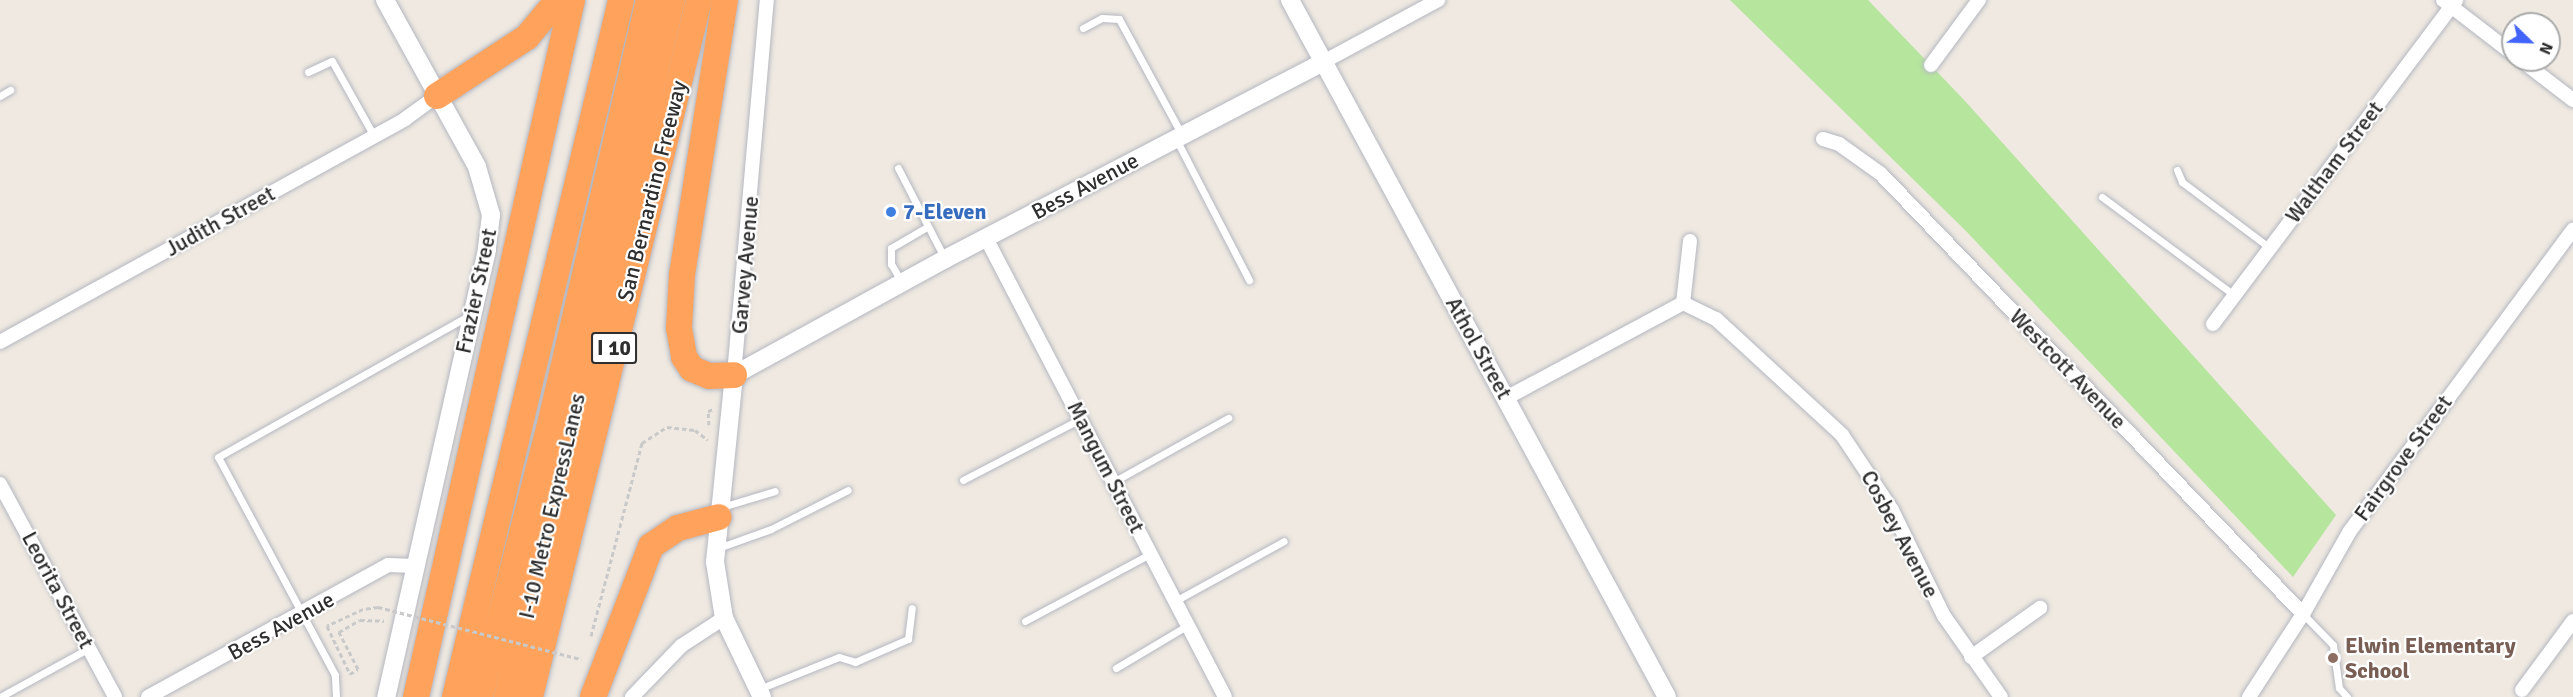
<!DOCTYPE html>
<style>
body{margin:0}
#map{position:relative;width:2573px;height:697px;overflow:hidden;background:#efe9e1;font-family:Signika,sans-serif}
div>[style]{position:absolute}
.green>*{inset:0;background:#b6e59e}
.path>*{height:3px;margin-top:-1.5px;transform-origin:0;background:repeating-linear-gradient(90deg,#c9c9c9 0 4.5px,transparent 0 7.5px)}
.roads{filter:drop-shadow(0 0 2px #b4b7c1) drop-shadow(0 0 2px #b4b7c1)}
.service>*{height:7px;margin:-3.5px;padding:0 3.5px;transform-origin:3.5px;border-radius:3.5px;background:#fff}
.minor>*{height:14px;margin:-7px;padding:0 7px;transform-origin:7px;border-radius:7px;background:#fff}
.tertiary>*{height:18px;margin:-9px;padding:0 9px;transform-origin:9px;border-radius:9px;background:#fff}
.motorway>*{height:26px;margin:-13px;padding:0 13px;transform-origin:13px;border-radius:13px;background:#ffa35c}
.path-bridge>*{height:3px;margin-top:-1.5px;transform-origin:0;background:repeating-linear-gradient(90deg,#c9c9c9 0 4.5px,transparent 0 7.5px)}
.dots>*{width:16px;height:16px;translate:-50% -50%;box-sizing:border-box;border:3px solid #fff;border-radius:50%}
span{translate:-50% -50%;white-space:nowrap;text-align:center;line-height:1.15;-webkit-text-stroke:4.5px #fff;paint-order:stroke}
.shield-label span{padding:2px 4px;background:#fff;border:2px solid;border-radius:4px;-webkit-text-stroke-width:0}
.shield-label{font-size:21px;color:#2e2e2e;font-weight:700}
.street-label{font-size:22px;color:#2e2e2e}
.shop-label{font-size:22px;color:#366cbe;font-weight:700}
.left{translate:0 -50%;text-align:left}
.education-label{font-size:22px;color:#785e54;font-weight:700}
.north{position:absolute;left:2501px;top:12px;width:60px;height:60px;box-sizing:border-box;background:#fff;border:2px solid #ababab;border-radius:50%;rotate:113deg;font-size:16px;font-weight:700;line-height:24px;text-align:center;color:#2e2e2e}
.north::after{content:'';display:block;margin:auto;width:21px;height:27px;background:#4264fb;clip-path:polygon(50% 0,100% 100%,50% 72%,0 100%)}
</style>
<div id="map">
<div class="green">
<i style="clip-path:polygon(1730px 0,1868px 0,1966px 102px,2336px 515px,2293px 577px,1965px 230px)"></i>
</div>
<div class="path">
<i style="left:709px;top:425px;width:14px;rotate:-94deg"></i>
<i style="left:708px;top:411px;width:6px;rotate:-18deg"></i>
<i style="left:378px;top:607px;width:15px;rotate:172deg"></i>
<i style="left:363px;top:609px;width:40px;rotate:155deg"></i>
<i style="left:327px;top:626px;width:53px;rotate:64.4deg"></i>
<i style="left:350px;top:674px;width:9px;rotate:-32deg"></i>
<i style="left:358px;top:669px;width:42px;rotate:-117.2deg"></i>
<i style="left:339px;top:632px;width:24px;rotate:-30deg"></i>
<i style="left:360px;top:620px;width:24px;rotate:2deg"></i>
<i style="left:591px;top:636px;width:200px;rotate:-75.2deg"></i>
<i style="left:642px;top:443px;width:30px;rotate:-33deg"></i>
<i style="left:667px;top:427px;width:28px;rotate:6deg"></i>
<i style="left:695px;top:430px;width:16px;rotate:38deg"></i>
</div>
<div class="roads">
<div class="service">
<i style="left:1083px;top:28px;width:21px;rotate:-28deg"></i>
<i style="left:1102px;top:18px;width:17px;rotate:3deg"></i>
<i style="left:1119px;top:19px;width:130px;rotate:61.5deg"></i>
<i style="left:308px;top:72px;width:26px;rotate:-25deg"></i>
<i style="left:332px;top:61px;width:86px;rotate:60.8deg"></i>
<i style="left:0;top:96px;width:12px;rotate:-31deg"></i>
<i style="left:1176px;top:139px;width:159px;rotate:62.6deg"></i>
<i style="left:898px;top:168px;width:102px;rotate:62.7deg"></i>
<i style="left:2177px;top:170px;width:13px;rotate:67deg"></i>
<i style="left:2182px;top:182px;width:110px;rotate:36.9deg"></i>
<i style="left:2102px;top:197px;width:164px;rotate:36.6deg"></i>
<i style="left:901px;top:281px;width:20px;rotate:-120deg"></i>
<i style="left:891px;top:264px;width:16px;rotate:-90deg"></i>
<i style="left:891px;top:248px;width:42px;rotate:-30.3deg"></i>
<i style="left:963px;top:480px;width:132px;rotate:-27.5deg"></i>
<i style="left:1113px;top:482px;width:132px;rotate:-29.1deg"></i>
<i style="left:722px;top:507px;width:55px;rotate:-16.8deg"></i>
<i style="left:718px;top:548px;width:56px;rotate:-19.7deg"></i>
<i style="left:771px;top:529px;width:86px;rotate:-26.9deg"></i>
<i style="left:1175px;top:601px;width:124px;rotate:-28.8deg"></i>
<i style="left:2303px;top:614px;width:43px;rotate:45.9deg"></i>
<i style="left:2333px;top:645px;width:43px;rotate:82.1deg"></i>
<i style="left:2339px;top:688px;width:12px;rotate:48deg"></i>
<i style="left:1025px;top:621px;width:142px;rotate:-28.2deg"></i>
<i style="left:1116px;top:668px;width:84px;rotate:-30.8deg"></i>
<i style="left:759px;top:689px;width:86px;rotate:-21.8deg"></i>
<i style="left:839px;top:657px;width:17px;rotate:17deg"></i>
<i style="left:855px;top:662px;width:58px;rotate:-23.5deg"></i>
<i style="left:908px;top:639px;width:31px;rotate:-83deg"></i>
<i style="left:0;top:697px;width:102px;rotate:-28.8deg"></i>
<i style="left:336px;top:697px;width:22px;rotate:-93deg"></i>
<i style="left:335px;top:675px;width:247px;rotate:-118.2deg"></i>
<i style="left:218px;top:457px;width:289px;rotate:-29.4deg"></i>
</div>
<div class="minor">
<i style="left:2443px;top:0;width:88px;rotate:37.6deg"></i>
<i style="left:2521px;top:60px;width:66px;rotate:37.6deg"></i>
<i style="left:1323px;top:62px;width:131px;rotate:-28.3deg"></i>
<i style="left:1931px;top:65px;width:81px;rotate:-53.6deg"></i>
<i style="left:1823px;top:139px;width:17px;rotate:17deg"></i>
<i style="left:1839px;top:144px;width:52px;rotate:35.5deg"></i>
<i style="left:1881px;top:174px;width:610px;rotate:46.2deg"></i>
<i style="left:986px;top:238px;width:517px;rotate:62.49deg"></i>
<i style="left:1690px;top:241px;width:62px;rotate:96.4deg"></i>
<i style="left:1683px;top:303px;width:37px;rotate:26deg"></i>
<i style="left:1716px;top:319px;width:171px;rotate:42.6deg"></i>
<i style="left:1842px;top:435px;width:90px;rotate:56.3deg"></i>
<i style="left:1892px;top:510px;width:118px;rotate:63.9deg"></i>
<i style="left:1944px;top:616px;width:99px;rotate:54.9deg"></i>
<i style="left:2213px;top:324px;width:405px;rotate:-53.1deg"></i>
<i style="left:0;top:342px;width:462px;rotate:-28.8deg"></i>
<i style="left:405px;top:119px;width:39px;rotate:-36deg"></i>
<i style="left:734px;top:375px;width:376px;rotate:-85deg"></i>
<i style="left:1506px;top:398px;width:201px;rotate:-28.2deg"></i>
<i style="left:0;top:484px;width:242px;rotate:61.6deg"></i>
<i style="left:1971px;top:657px;width:85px;rotate:-35.4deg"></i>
<i style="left:2522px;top:690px;width:86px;rotate:-53.5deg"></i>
<i style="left:148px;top:697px;width:274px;rotate:-28.8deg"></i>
<i style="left:388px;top:565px;width:27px;rotate:2deg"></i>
<i style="left:632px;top:697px;width:71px;rotate:-46.1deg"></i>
<i style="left:681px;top:646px;width:51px;rotate:-33.1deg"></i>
<i style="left:2249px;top:697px;width:99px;rotate:-57deg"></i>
<i style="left:2303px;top:614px;width:95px;rotate:-60.5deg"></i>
<i style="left:2350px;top:531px;width:375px;rotate:-53.5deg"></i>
</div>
<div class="tertiary">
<i style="left:385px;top:0;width:191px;rotate:61.1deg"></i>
<i style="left:477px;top:167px;width:50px;rotate:73.7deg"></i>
<i style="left:491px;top:215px;width:35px;rotate:97deg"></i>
<i style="left:487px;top:250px;width:458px;rotate:102.7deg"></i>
<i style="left:1290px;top:0;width:792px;rotate:61.59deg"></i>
<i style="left:762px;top:697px;width:88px;rotate:-115.7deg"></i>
<i style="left:724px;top:618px;width:57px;rotate:-99.1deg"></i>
<i style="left:715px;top:562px;width:188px;rotate:-84.2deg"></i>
<i style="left:734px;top:375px;width:241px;rotate:-28.8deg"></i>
<i style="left:945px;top:259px;width:426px;rotate:-27.5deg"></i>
</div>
<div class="motorway">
<i style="left:725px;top:0;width:277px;rotate:98.9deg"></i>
<i style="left:682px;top:274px;width:54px;rotate:93.2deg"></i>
<i style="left:679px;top:328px;width:29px;rotate:80deg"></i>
<i style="left:684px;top:357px;width:14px;rotate:56deg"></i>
<i style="left:692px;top:369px;width:18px;rotate:22deg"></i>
<i style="left:709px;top:376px;width:25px;rotate:-2deg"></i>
<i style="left:437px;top:96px;width:108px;rotate:-33.2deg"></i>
<i style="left:527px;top:37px;width:48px;rotate:-50deg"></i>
<i style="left:416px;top:697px;width:714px;rotate:-77.38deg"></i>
<i style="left:455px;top:697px;width:716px;rotate:-76.6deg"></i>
<i style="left:480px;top:697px;width:277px;rotate:-75.6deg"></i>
<i style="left:549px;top:429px;width:441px;rotate:-76.9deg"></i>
<i style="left:507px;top:697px;width:716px;rotate:-76.68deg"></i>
<i style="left:530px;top:697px;width:717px;rotate:-76.37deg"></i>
<i style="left:593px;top:697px;width:162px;rotate:-69deg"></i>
<i style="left:651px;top:546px;width:32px;rotate:-34deg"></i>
<i style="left:678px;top:528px;width:42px;rotate:-15deg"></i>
</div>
</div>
<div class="path-bridge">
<i style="left:378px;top:607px;width:210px;rotate:14.4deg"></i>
</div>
<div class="dots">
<i style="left:891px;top:212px;background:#3f7fe0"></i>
<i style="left:2333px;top:658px;background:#8d6e63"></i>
</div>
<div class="shield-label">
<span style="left:614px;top:348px">I 10</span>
</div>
<div class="street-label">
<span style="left:2334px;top:162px;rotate:-53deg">Waltham Street</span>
<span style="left:1085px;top:186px;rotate:-28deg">Bess Avenue</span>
<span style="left:652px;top:191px;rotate:-76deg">San Bernardino Freeway</span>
<span style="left:220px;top:221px;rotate:-29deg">Judith Street</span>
<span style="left:745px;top:265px;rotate:-85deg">Garvey Avenue</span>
<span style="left:476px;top:291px;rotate:-78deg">Frazier Street</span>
<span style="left:1479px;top:348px;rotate:61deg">Athol Street</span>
<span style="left:2068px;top:369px;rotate:46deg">Westcott Avenue</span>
<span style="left:2403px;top:458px;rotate:-54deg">Fairgrove Street</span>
<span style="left:1106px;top:467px;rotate:63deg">Mangum Street</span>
<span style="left:552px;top:506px;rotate:-77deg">I-10 Metro ExpressLanes</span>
<span style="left:1900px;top:534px;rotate:62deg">Cosbey Avenue</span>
<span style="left:58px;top:590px;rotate:62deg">Leorita Street</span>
<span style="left:281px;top:626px;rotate:-29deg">Bess Avenue</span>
</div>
<div class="shop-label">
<span class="left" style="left:903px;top:212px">7-Eleven</span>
</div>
<div class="education-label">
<span class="left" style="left:2345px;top:658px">Elwin Elementary<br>School</span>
</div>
<div class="north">N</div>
</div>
